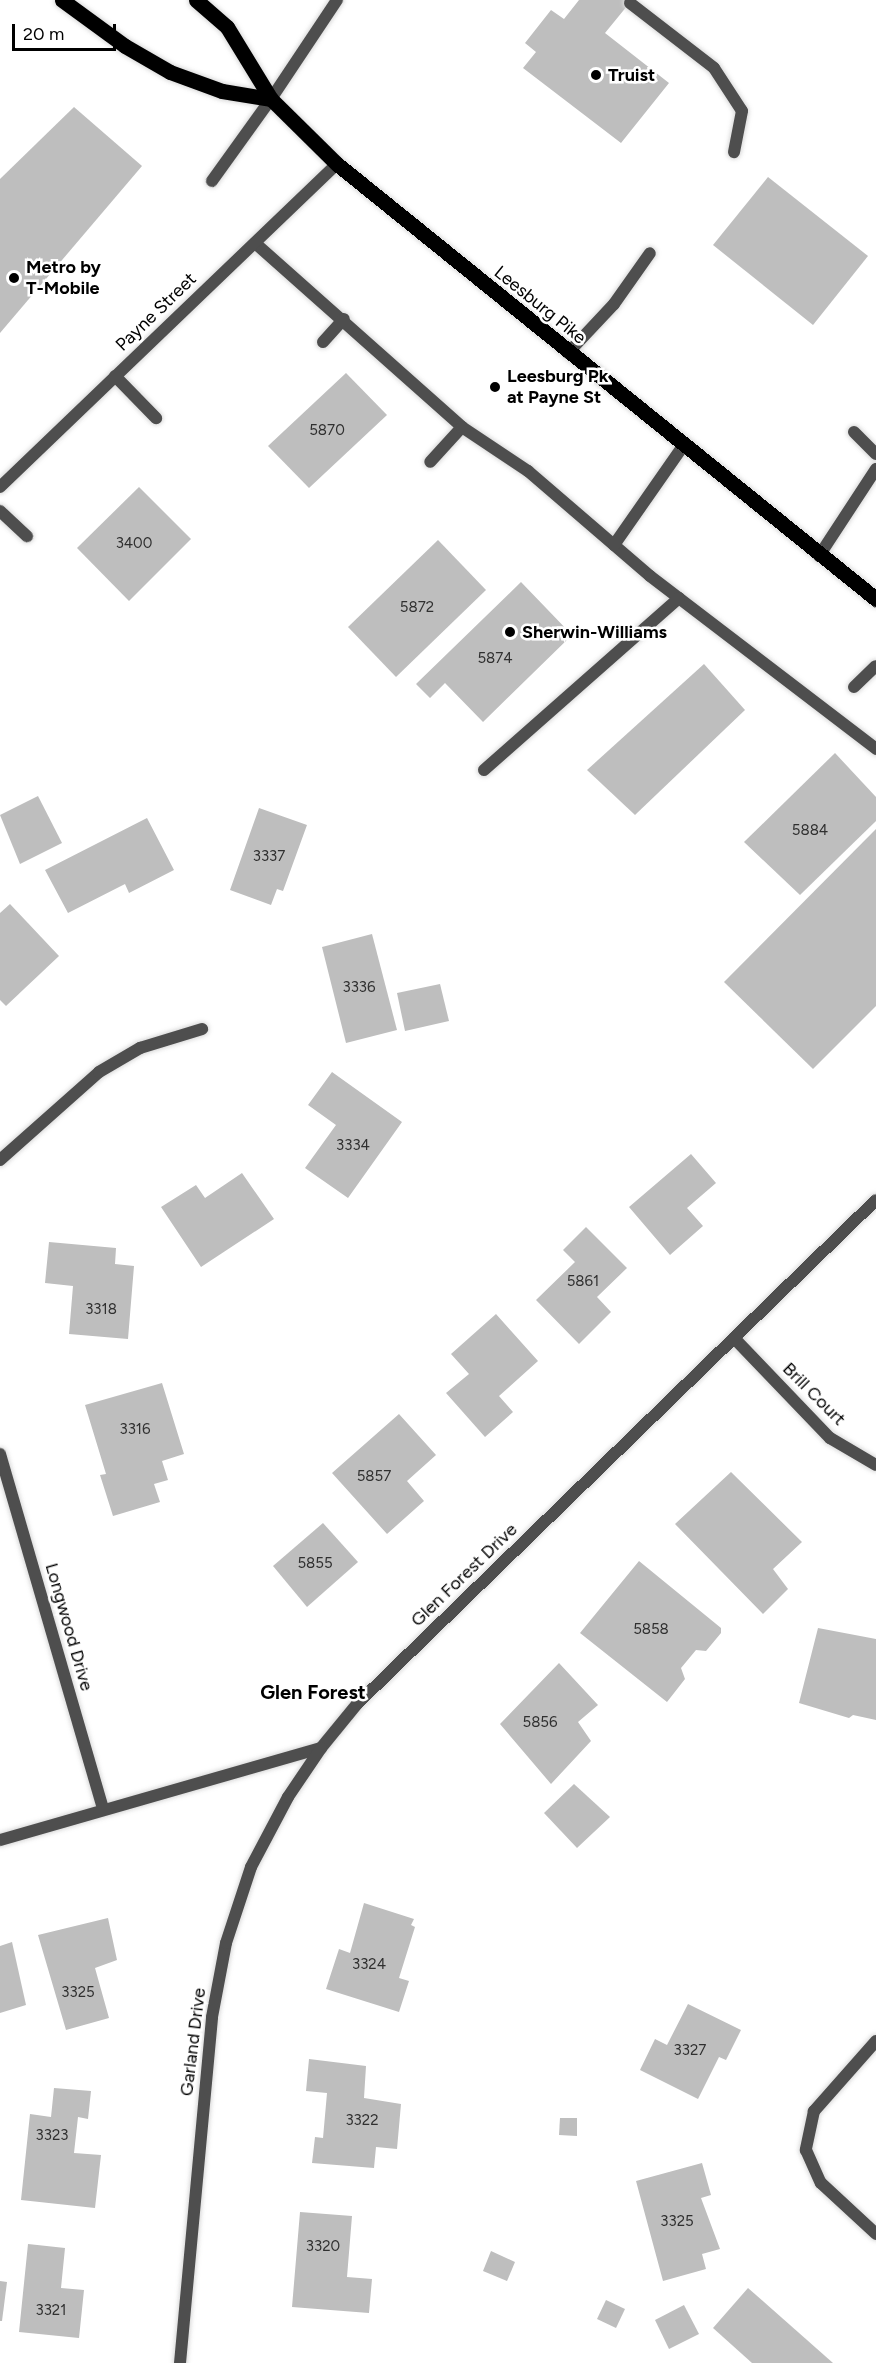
<!DOCTYPE html>
<style>
body{margin:0}
#map{position:relative;width:876px;height:2363px;overflow:hidden;background:#fff;font-family:Figtree,sans-serif}
div>[style]{position:absolute}
.building>*{inset:0;background:#bebebe}
.roads{filter:drop-shadow(0 0 2px #dbdbdb) drop-shadow(0 0 2px #dbdbdb)}
.service>*{height:12px;margin:-6px;padding:0 6px;transform-origin:6px;border-radius:6px;background:#4e4e4e}
.minor>*{height:12px;margin:-6px;padding:0 6px;transform-origin:6px;border-radius:6px;background:#4e4e4e}
.primary>*{height:15px;margin:-7.5px;padding:0 7.5px;transform-origin:7.5px;border-radius:7.5px;background:#000}
.dots>*{width:16px;height:16px;translate:-50% -50%;box-sizing:border-box;border:3px solid #fff;border-radius:50%}
span{translate:-50% -50%;white-space:nowrap;text-align:center;line-height:1.15;-webkit-text-stroke:5px #fff;paint-order:stroke}
.number-label{font-size:15px;color:#303030}
.number-label span{-webkit-text-stroke-width:0}
.poi-label{font-size:18px;color:#000;font-weight:700}
.left{translate:0 -50%;text-align:left}
.street-label{font-size:18px;color:#000}
.neighbourhood-label{font-size:20px;color:#000;font-weight:700}
.scale{position:absolute;left:12px;top:24px;width:104px;height:27px;box-sizing:border-box;border:3px solid #000;border-top:0;padding-left:8px;font-size:18px;line-height:21px;white-space:nowrap;color:#000;-webkit-text-stroke:4px #fff;paint-order:stroke}
</style>
<div id="map">
<div class="building">
<i style="clip-path:polygon(579px 0,632px 0,605px 33px,669px 83px,621px 143px,523px 68px,536px 52px,525px 43px,551px 10px,564px 19px)"></i>
<i style="clip-path:polygon(74px 107px,142px 166px,0 333px,0 179px)"></i>
<i style="clip-path:polygon(768px 177px,868px 256px,813px 325px,713px 245px)"></i>
<i style="clip-path:polygon(346px 373px,387px 415px,309px 488px,268px 446px)"></i>
<i style="clip-path:polygon(139px 487px,191px 539px,129px 601px,77px 548px)"></i>
<i style="clip-path:polygon(438px 540px,486px 590px,396px 677px,348px 627px)"></i>
<i style="clip-path:polygon(521px 582px,572px 635px,483px 722px,445px 683px,430px 698px,416px 684px)"></i>
<i style="clip-path:polygon(704px 664px,745px 710px,635px 815px,587px 770px)"></i>
<i style="clip-path:polygon(835px 753px,876px 797px,876px 821px,800px 895px,744px 842px)"></i>
<i style="clip-path:polygon(38px 796px,62px 843px,20px 864px,0 815px)"></i>
<i style="clip-path:polygon(259px 808px,307px 825px,283px 891px,277px 889px,271px 905px,230px 890px)"></i>
<i style="clip-path:polygon(147px 818px,174px 870px,129px 893px,125px 884px,68px 913px,45px 870px)"></i>
<i style="clip-path:polygon(876px 829px,876px 1006px,813px 1069px,724px 982px)"></i>
<i style="clip-path:polygon(10px 904px,59px 956px,6px 1006px,0 1000px,0 913px)"></i>
<i style="clip-path:polygon(372px 934px,397px 1030px,346px 1043px,322px 947px)"></i>
<i style="clip-path:polygon(440px 984px,449px 1021px,405px 1031px,397px 993px)"></i>
<i style="clip-path:polygon(332px 1072px,402px 1122px,348px 1198px,305px 1168px,336px 1125px,308px 1105px)"></i>
<i style="clip-path:polygon(691px 1154px,716px 1183px,687px 1208px,703px 1226px,670px 1255px,629px 1207px)"></i>
<i style="clip-path:polygon(242px 1173px,274px 1219px,201px 1267px,161px 1207px,196px 1185px,205px 1198px)"></i>
<i style="clip-path:polygon(586px 1227px,627px 1268px,597px 1297px,611px 1312px,579px 1344px,536px 1300px,575px 1262px,563px 1250px)"></i>
<i style="clip-path:polygon(49px 1242px,116px 1248px,115px 1264px,134px 1266px,128px 1339px,69px 1334px,73px 1286px,45px 1283px)"></i>
<i style="clip-path:polygon(496px 1314px,538px 1361px,499px 1396px,513px 1412px,485px 1437px,446px 1393px,469px 1374px,451px 1354px)"></i>
<i style="clip-path:polygon(162px 1383px,184px 1454px,162px 1461px,168px 1480px,154px 1484px,160px 1502px,113px 1516px,100px 1475px,106px 1474px,85px 1405px)"></i>
<i style="clip-path:polygon(399px 1414px,436px 1455px,407px 1481px,424px 1501px,387px 1534px,332px 1473px)"></i>
<i style="clip-path:polygon(731px 1472px,802px 1542px,773px 1569px,788px 1589px,763px 1614px,675px 1524px)"></i>
<i style="clip-path:polygon(323px 1523px,358px 1562px,307px 1607px,273px 1566px)"></i>
<i style="clip-path:polygon(639px 1561px,721px 1628px,721px 1633px,706px 1651px,696px 1650px,681px 1668px,685px 1679px,667px 1702px,580px 1633px)"></i>
<i style="clip-path:polygon(818px 1628px,876px 1639px,876px 1720px,853px 1715px,849px 1718px,799px 1703px)"></i>
<i style="clip-path:polygon(559px 1663px,598px 1705px,578px 1722px,591px 1741px,551px 1784px,500px 1724px)"></i>
<i style="clip-path:polygon(574px 1784px,610px 1817px,577px 1848px,544px 1813px)"></i>
<i style="clip-path:polygon(364px 1903px,414px 1919px,411px 1925px,415px 1927px,399px 1978px,409px 1981px,399px 2012px,326px 1989px,339px 1949px,350px 1953px)"></i>
<i style="clip-path:polygon(108px 1918px,117px 1960px,95px 1968px,109px 2018px,66px 2030px,38px 1935px)"></i>
<i style="clip-path:polygon(12px 1942px,26px 2005px,0 2013px,0 1946px)"></i>
<i style="clip-path:polygon(688px 2004px,741px 2030px,726px 2060px,719px 2057px,698px 2099px,640px 2070px,655px 2039px,667px 2045px)"></i>
<i style="clip-path:polygon(309px 2059px,366px 2066px,364px 2098px,401px 2104px,397px 2149px,376px 2147px,374px 2168px,312px 2163px,315px 2137px,323px 2138px,327px 2093px,306px 2091px)"></i>
<i style="clip-path:polygon(54px 2088px,91px 2091px,88px 2119px,78px 2117px,74px 2153px,101px 2155px,95px 2208px,21px 2200px,30px 2114px,51px 2117px)"></i>
<i style="clip-path:polygon(560px 2118px,577px 2118px,577px 2136px,559px 2135px)"></i>
<i style="clip-path:polygon(702px 2163px,711px 2195px,701px 2198px,720px 2249px,702px 2254px,706px 2269px,663px 2281px,636px 2181px)"></i>
<i style="clip-path:polygon(300px 2212px,352px 2216px,347px 2277px,372px 2279px,369px 2313px,292px 2307px)"></i>
<i style="clip-path:polygon(28px 2244px,65px 2248px,61px 2288px,84px 2290px,79px 2338px,19px 2332px)"></i>
<i style="clip-path:polygon(491px 2251px,515px 2262px,507px 2281px,483px 2271px)"></i>
<i style="clip-path:polygon(0 2281px,7px 2282px,2px 2321px,0 2321px)"></i>
<i style="clip-path:polygon(748px 2288px,833px 2363px,752px 2363px,713px 2328px)"></i>
<i style="clip-path:polygon(606px 2300px,625px 2309px,616px 2328px,597px 2319px)"></i>
<i style="clip-path:polygon(684px 2305px,699px 2334px,669px 2349px,655px 2320px)"></i>
</div>
<div class="roads">
<div class="service">
<i style="left:630px;top:3px;width:106px;rotate:37.7deg"></i>
<i style="left:714px;top:68px;width:51px;rotate:56.9deg"></i>
<i style="left:742px;top:111px;width:42px;rotate:101deg"></i>
<i style="left:212px;top:181px;width:101px;rotate:-54.3deg"></i>
<i style="left:255px;top:243px;width:277px;rotate:41.6deg"></i>
<i style="left:462px;top:427px;width:47px;rotate:132.4deg"></i>
<i style="left:323px;top:342px;width:31px;rotate:-48deg"></i>
<i style="left:568px;top:353px;width:67px;rotate:-46.8deg"></i>
<i style="left:614px;top:304px;width:62px;rotate:-54.8deg"></i>
<i style="left:115px;top:376px;width:59px;rotate:45.7deg"></i>
<i style="left:462px;top:427px;width:79px;rotate:33.7deg"></i>
<i style="left:528px;top:471px;width:161px;rotate:40.7deg"></i>
<i style="left:650px;top:576px;width:285px;rotate:37.4deg"></i>
<i style="left:854px;top:432px;width:31px;rotate:45deg"></i>
<i style="left:0;top:511px;width:37px;rotate:43deg"></i>
<i style="left:614px;top:545px;width:121px;rotate:-55.1deg"></i>
<i style="left:854px;top:687px;width:30px;rotate:-44deg"></i>
<i style="left:484px;top:770px;width:260px;rotate:-41.4deg"></i>
</div>
<div class="minor">
<i style="left:271px;top:99px;width:119px;rotate:-56.3deg"></i>
<i style="left:0;top:487px;width:467px;rotate:-43.8deg"></i>
<i style="left:819px;top:556px;width:104px;rotate:-56.8deg"></i>
<i style="left:0;top:1160px;width:132px;rotate:-41.6deg"></i>
<i style="left:99px;top:1072px;width:48px;rotate:-30.3deg"></i>
<i style="left:140px;top:1048px;width:65px;rotate:-17deg"></i>
<i style="left:734px;top:1338px;width:139px;rotate:46.2deg"></i>
<i style="left:830px;top:1438px;width:53px;rotate:30.4deg"></i>
<i style="left:0;top:1454px;width:370px;rotate:73.8deg"></i>
<i style="left:0;top:1840px;width:334px;rotate:-16deg"></i>
<i style="left:321px;top:1748px;width:57px;rotate:-50.7deg"></i>
<i style="left:357px;top:1704px;width:723px;rotate:-44.16deg"></i>
<i style="left:876px;top:2041px;width:94px;rotate:131.5deg"></i>
<i style="left:814px;top:2111px;width:40px;rotate:102deg"></i>
<i style="left:806px;top:2150px;width:36px;rotate:66deg"></i>
<i style="left:821px;top:2183px;width:75px;rotate:42.8deg"></i>
<i style="left:180px;top:2363px;width:347px;rotate:-84.7deg"></i>
<i style="left:212px;top:2017px;width:75px;rotate:-79.3deg"></i>
<i style="left:226px;top:1943px;width:80px;rotate:-71.8deg"></i>
<i style="left:251px;top:1867px;width:79px;rotate:-62.1deg"></i>
<i style="left:288px;top:1797px;width:59px;rotate:-56deg"></i>
</div>
<div class="primary">
<i style="left:62px;top:0;width:78px;rotate:36.1deg"></i>
<i style="left:125px;top:46px;width:52px;rotate:30deg"></i>
<i style="left:170px;top:72px;width:55px;rotate:20.1deg"></i>
<i style="left:222px;top:91px;width:50px;rotate:9.3deg"></i>
<i style="left:196px;top:0;width:41px;rotate:41.1deg"></i>
<i style="left:227px;top:27px;width:84px;rotate:58.6deg"></i>
<i style="left:271px;top:99px;width:93px;rotate:44.6deg"></i>
<i style="left:337px;top:164px;width:693px;rotate:38.91deg"></i>
</div>
</div>
<div class="dots">
<i style="left:596px;top:75px;background:#000"></i>
<i style="left:14px;top:278px;background:#000"></i>
<i style="left:495px;top:387px;background:#000"></i>
<i style="left:510px;top:632px;background:#000"></i>
</div>
<div class="number-label">
<span style="left:327px;top:431px">5870</span>
<span style="left:134px;top:544px">3400</span>
<span style="left:417px;top:608px">5872</span>
<span style="left:495px;top:659px">5874</span>
<span style="left:810px;top:831px">5884</span>
<span style="left:269px;top:857px">3337</span>
<span style="left:359px;top:988px">3336</span>
<span style="left:353px;top:1146px">3334</span>
<span style="left:583px;top:1282px">5861</span>
<span style="left:101px;top:1310px">3318</span>
<span style="left:135px;top:1430px">3316</span>
<span style="left:374px;top:1477px">5857</span>
<span style="left:315px;top:1564px">5855</span>
<span style="left:651px;top:1630px">5858</span>
<span style="left:540px;top:1723px">5856</span>
<span style="left:369px;top:1965px">3324</span>
<span style="left:78px;top:1993px">3325</span>
<span style="left:690px;top:2051px">3327</span>
<span style="left:362px;top:2121px">3322</span>
<span style="left:52px;top:2136px">3323</span>
<span style="left:677px;top:2222px">3325</span>
<span style="left:323px;top:2247px">3320</span>
<span style="left:51px;top:2311px">3321</span>
</div>
<div class="poi-label">
<span class="left" style="left:608px;top:75px">Truist</span>
<span class="left" style="left:26px;top:278px">Metro by<br>T-Mobile</span>
<span class="left" style="left:507px;top:387px">Leesburg Pk<br>at Payne St</span>
<span class="left" style="left:522px;top:632px">Sherwin-Williams</span>
</div>
<div class="street-label">
<span style="left:540px;top:305px;rotate:39deg">Leesburg Pike</span>
<span style="left:156px;top:312px;rotate:-44deg">Payne Street</span>
<span style="left:814px;top:1394px;rotate:45deg">Brill Court</span>
<span style="left:464px;top:1575px;rotate:-44deg">Glen Forest Drive</span>
<span style="left:69px;top:1627px;rotate:74deg">Longwood Drive</span>
<span style="left:193px;top:2042px;rotate:-83deg">Garland Drive</span>
</div>
<div class="neighbourhood-label">
<span style="left:313px;top:1692px">Glen Forest</span>
</div>
<div class="scale">20 m</div>
</div>
